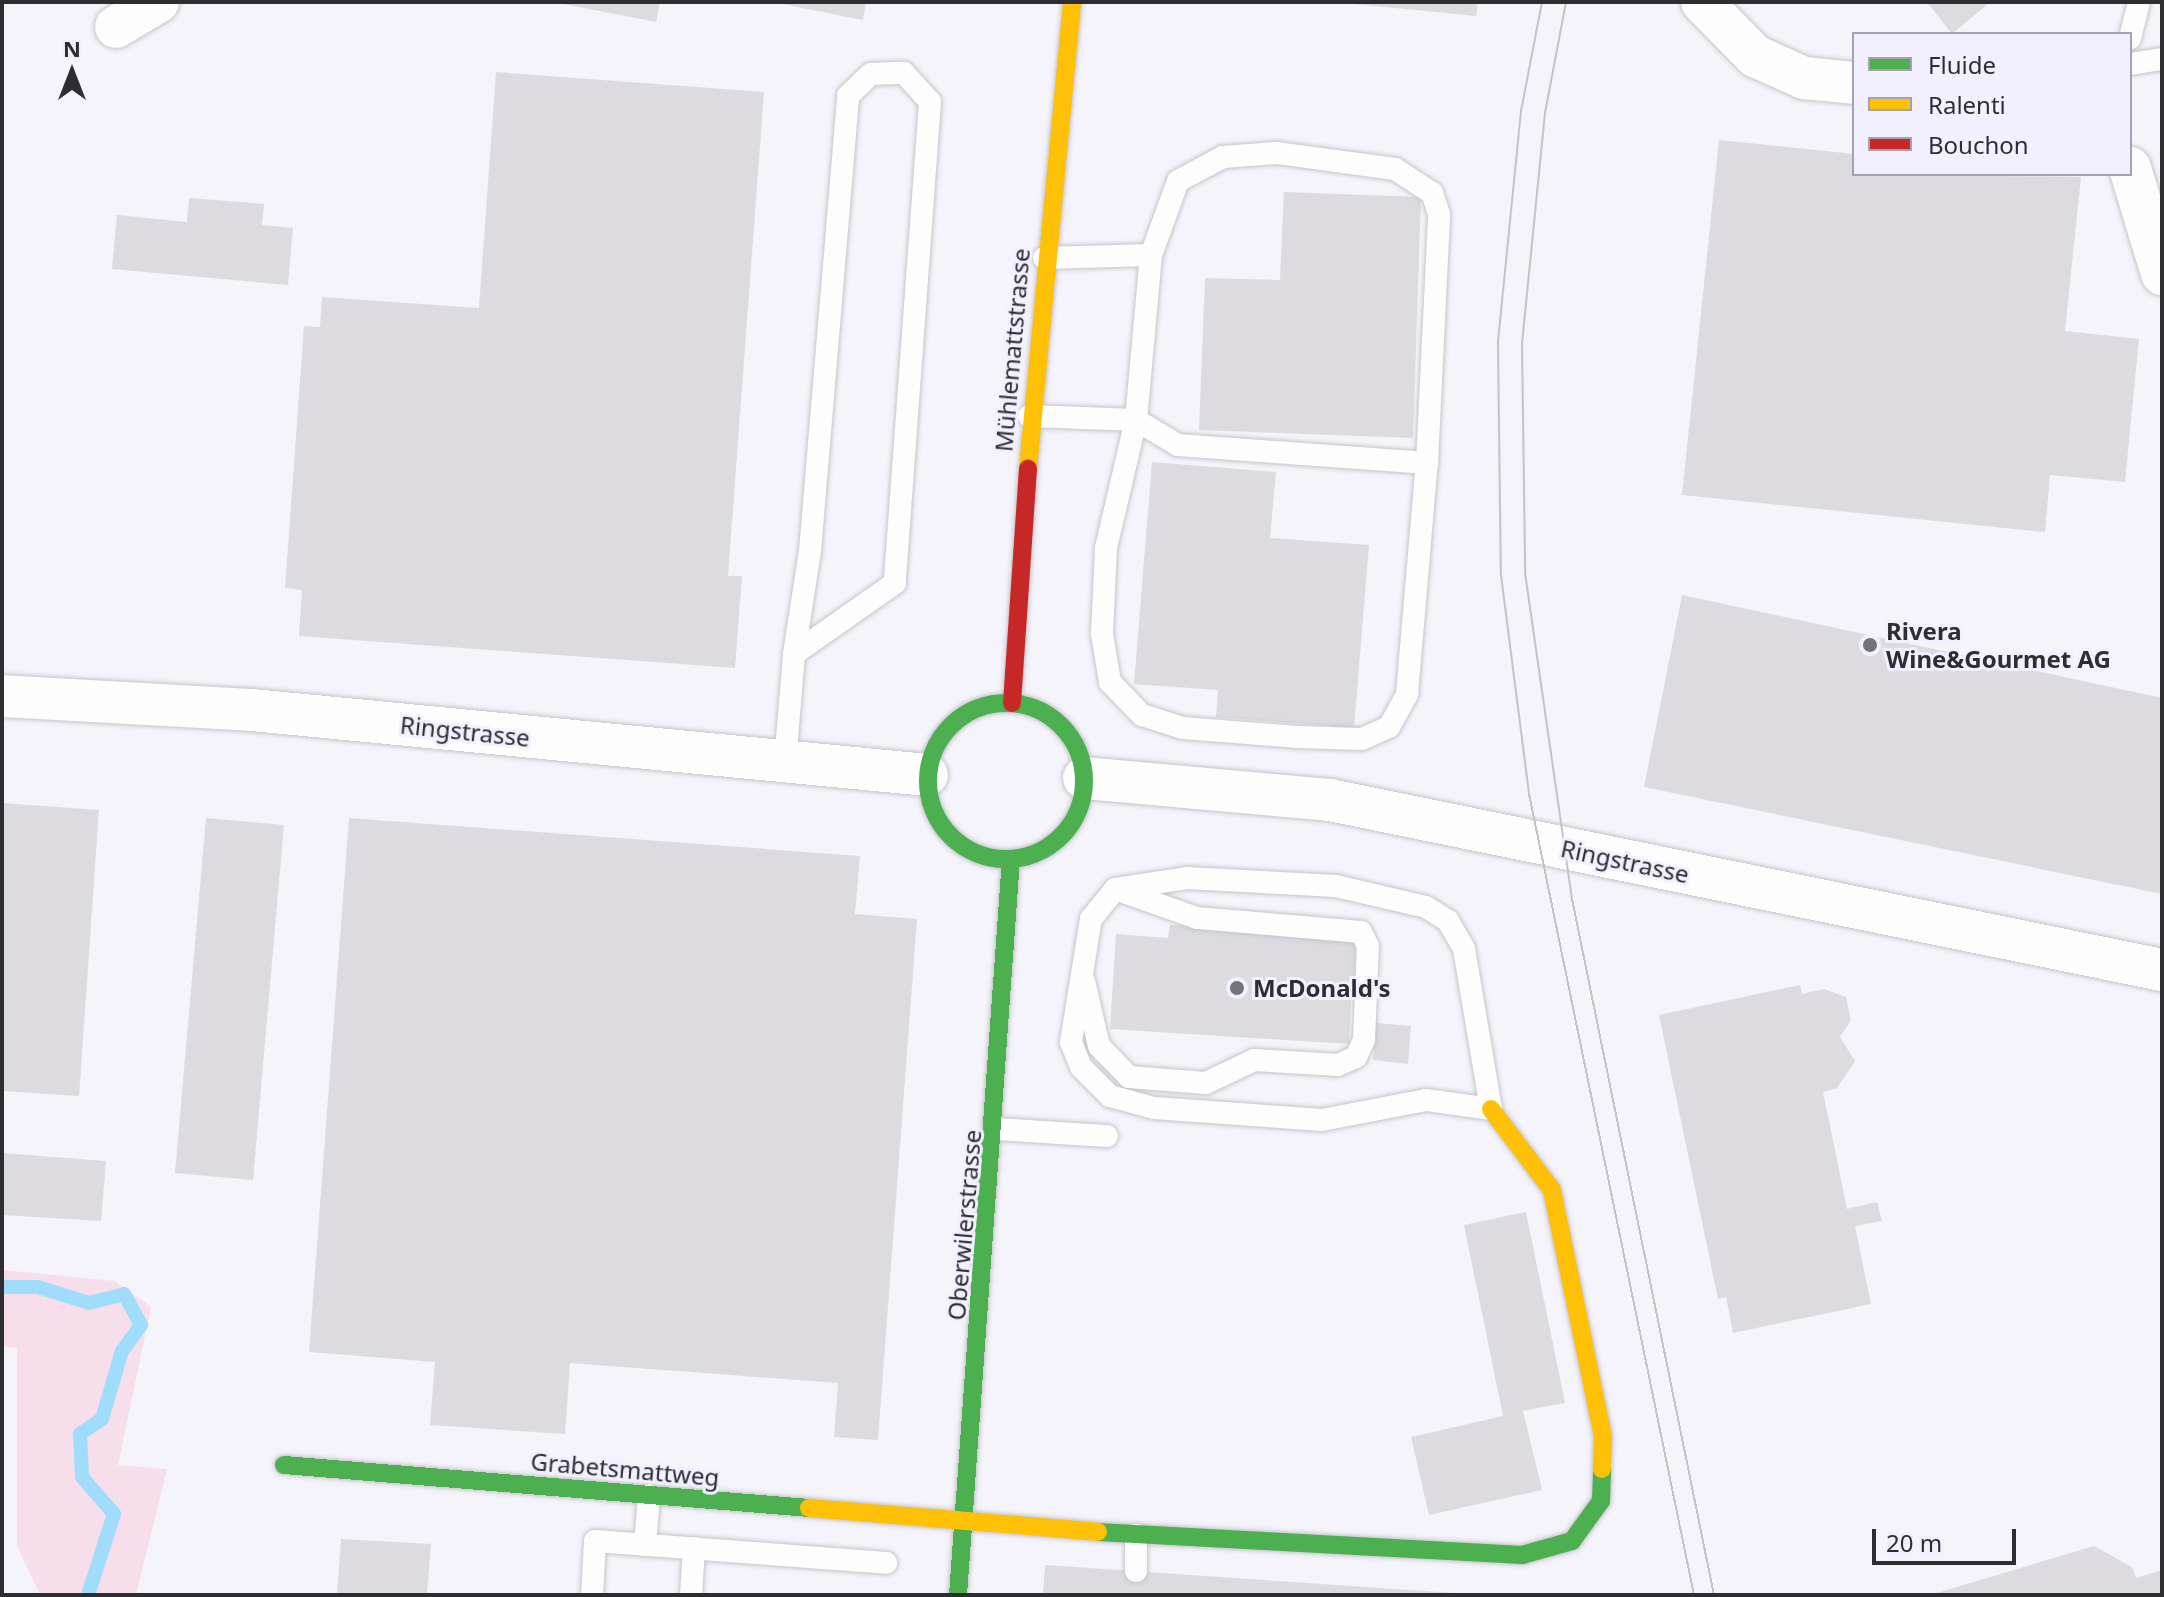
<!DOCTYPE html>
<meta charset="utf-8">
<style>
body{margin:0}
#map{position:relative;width:2164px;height:1597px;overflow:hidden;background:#f4f4fa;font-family:"Noto Sans",sans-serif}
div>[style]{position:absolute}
.green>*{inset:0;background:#f6dfea}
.stream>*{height:14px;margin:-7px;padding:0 7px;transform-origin:7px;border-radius:7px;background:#9fddfb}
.building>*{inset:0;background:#dddbe0}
.roads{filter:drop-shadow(0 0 2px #c5c5ca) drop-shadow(0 0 2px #c5c5ca)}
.lane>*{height:22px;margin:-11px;padding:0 11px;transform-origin:11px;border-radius:11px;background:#fdfdfe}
.street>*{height:42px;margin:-21px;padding:0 21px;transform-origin:21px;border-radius:21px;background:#fdfdfe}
.fast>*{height:18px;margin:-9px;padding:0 9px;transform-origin:9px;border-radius:9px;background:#4caf50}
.fast>.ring{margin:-9px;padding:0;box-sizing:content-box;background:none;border:18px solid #4caf50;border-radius:50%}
.slow>*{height:18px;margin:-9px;padding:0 9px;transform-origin:9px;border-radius:9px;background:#ffc107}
.jam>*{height:18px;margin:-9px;padding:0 9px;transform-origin:9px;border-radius:9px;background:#c62828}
.tram>*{height:2px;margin:-1px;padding:0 1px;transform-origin:1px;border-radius:1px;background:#c4c4c5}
.dots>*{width:22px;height:22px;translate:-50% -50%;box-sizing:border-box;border:4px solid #f2f0fe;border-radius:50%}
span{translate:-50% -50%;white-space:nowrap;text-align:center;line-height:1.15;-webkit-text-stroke:6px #f2f0fe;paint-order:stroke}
.street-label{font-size:24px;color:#2e2d32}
.poi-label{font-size:24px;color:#2e2d32;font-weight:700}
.left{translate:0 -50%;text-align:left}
.frame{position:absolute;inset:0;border:4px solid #2e2d32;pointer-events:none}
.legend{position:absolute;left:1852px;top:32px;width:280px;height:144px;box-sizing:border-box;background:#f2f0fe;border:2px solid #a4a2ac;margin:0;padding:10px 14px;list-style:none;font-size:24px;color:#2e2d32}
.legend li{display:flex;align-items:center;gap:16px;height:40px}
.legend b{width:40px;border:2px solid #a4a2ac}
.north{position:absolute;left:32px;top:32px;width:80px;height:80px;-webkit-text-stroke:6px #f2f0fe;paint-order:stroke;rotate:0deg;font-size:22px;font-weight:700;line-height:32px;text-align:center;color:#2e2d32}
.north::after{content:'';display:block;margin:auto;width:28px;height:36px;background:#2e2d32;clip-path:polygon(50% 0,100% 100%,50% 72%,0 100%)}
.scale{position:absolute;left:1872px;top:1529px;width:144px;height:36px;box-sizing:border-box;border:4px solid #2e2d32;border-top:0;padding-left:10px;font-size:24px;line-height:28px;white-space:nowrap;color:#2e2d32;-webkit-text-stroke:6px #f2f0fe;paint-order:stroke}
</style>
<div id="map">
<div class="green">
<i style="clip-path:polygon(2px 1270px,115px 1281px,151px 1307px,118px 1465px,167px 1469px,136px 1595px,40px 1595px,17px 1546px,17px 1348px,2px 1346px)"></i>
</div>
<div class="stream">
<i style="left:2px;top:1287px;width:36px"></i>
<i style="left:38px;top:1287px;width:53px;rotate:17.4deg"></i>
<i style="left:89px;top:1303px;width:36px;rotate:-14deg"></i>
<i style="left:124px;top:1294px;width:35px;rotate:61deg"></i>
<i style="left:141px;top:1325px;width:32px;rotate:126deg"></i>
<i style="left:122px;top:1351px;width:71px;rotate:106.4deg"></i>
<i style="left:102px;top:1419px;width:27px;rotate:146deg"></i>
<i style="left:80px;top:1434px;width:43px;rotate:87.3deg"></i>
<i style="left:82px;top:1477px;width:49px;rotate:49.1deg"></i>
<i style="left:114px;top:1514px;width:85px;rotate:107.8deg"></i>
</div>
<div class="building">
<i style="clip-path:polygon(553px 2px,660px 2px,656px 22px)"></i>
<i style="clip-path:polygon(773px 2px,866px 2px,863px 20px)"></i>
<i style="clip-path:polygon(1334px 2px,1478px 2px,1476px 16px)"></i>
<i style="clip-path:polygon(1927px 2px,1990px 2px,1952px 34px)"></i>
<i style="clip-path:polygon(496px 72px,764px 92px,728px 576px,742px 576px,735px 668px,299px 636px,302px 590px,285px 588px,304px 326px,320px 327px,322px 297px,479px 308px)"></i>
<i style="clip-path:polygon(1719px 140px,1854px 154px,1854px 174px,2081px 177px,2065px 331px,2139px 339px,2125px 482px,2050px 475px,2045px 532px,1682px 495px)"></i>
<i style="clip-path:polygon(1284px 192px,1421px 197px,1413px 438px,1199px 430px,1205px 278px,1280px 280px)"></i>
<i style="clip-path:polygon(189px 198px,264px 204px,262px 225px,293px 228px,288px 285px,112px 269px,117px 215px,187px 222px)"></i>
<i style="clip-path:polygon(1152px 462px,1276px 472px,1270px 538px,1369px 545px,1354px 728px,1216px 717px,1218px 690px,1134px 684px)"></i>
<i style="clip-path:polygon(1682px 595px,2162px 698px,2162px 894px,1644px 787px)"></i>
<i style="clip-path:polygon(2px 803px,99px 810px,79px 1096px,2px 1091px)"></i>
<i style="clip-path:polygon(206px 818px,284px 825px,253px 1180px,175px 1173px)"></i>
<i style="clip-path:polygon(349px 818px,860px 856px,855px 914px,917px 919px,878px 1440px,834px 1437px,838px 1383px,570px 1363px,565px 1434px,430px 1425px,435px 1362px,309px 1352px)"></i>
<i style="clip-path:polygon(1170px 925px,1356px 937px,1354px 978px,1362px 978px,1361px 999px,1351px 999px,1349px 1044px,1110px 1029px,1116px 934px,1168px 938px)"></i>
<i style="clip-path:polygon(1800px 985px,1802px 994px,1824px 989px,1846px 997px,1851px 1020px,1840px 1037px,1855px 1061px,1837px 1088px,1823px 1092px,1847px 1209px,1877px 1202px,1882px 1221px,1855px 1226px,1871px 1304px,1733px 1333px,1726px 1297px,1718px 1299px,1659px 1015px)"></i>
<i style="clip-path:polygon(1375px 1023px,1411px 1026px,1408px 1064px,1373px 1060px)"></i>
<i style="clip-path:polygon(2px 1153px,106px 1161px,101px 1221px,2px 1215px)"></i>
<i style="clip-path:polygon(1526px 1212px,1565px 1403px,1523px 1411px,1542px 1490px,1429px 1515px,1411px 1437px,1503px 1416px,1464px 1225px)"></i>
<i style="clip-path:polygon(341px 1539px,431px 1544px,427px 1595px,337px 1595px)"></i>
<i style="clip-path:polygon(2094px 1546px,2132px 1567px,2136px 1578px,2162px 1570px,2162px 1595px,1930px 1595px)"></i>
<i style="clip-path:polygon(1045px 1565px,1454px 1593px,1454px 1595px,1043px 1595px)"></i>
</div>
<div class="roads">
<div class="lane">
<i style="left:2130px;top:38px;width:37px;rotate:-76deg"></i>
<i style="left:2130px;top:64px;width:32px;rotate:-9deg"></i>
<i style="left:1151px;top:255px;width:166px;rotate:95.2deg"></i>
<i style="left:1136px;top:420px;width:49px;rotate:30.8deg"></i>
<i style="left:1178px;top:445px;width:250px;rotate:4.1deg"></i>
<i style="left:1029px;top:416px;width:107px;rotate:2.1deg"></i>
<i style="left:1136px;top:420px;width:131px;rotate:103.2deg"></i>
<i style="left:1106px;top:548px;width:86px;rotate:92.7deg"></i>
<i style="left:1102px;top:634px;width:49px;rotate:80.5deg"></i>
<i style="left:1110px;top:682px;width:46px;rotate:45.9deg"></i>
<i style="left:1142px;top:715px;width:43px;rotate:17.6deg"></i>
<i style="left:1183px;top:728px;width:115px;rotate:4.5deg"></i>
<i style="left:1298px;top:737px;width:64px;rotate:1.8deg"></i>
<i style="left:1362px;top:739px;width:30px;rotate:-24deg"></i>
<i style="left:1389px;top:727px;width:38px;rotate:-61deg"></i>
<i style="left:1407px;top:694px;width:232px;rotate:-85.1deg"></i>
<i style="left:1427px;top:463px;width:249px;rotate:-87.2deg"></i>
<i style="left:1439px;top:214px;width:22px;rotate:-108deg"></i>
<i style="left:1432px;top:193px;width:44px;rotate:-147deg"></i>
<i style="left:1395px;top:169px;width:120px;rotate:-172.3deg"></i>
<i style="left:1276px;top:153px;width:53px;rotate:175.7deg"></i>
<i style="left:1223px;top:157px;width:51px;rotate:151.9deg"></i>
<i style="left:1178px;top:181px;width:79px;rotate:110deg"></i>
<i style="left:1151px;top:255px;width:107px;rotate:178.4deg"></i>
<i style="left:785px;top:762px;width:108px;rotate:-85.2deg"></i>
<i style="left:794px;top:654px;width:104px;rotate:-81.2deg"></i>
<i style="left:810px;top:551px;width:457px;rotate:-85.2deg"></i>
<i style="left:848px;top:96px;width:32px;rotate:-44deg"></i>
<i style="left:871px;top:74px;width:33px;rotate:-2deg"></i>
<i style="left:904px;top:73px;width:39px;rotate:48deg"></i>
<i style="left:930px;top:102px;width:482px;rotate:94.2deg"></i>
<i style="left:895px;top:583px;width:123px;rotate:144.9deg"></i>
<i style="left:1187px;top:878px;width:149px;rotate:3.1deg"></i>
<i style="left:1336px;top:886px;width:92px;rotate:13.1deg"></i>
<i style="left:1426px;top:907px;width:26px;rotate:32deg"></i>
<i style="left:1448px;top:921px;width:32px;rotate:60deg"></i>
<i style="left:1464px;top:949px;width:162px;rotate:80.4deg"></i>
<i style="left:1491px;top:1109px;width:66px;rotate:-172.1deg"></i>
<i style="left:1426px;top:1100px;width:106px;rotate:169.1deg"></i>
<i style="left:1322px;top:1120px;width:168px;rotate:-175.9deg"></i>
<i style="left:1154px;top:1108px;width:46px;rotate:-164.7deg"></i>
<i style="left:1110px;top:1096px;width:41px;rotate:-135deg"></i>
<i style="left:1081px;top:1067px;width:27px;rotate:-112deg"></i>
<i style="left:1071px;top:1042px;width:125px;rotate:-80.8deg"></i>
<i style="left:1091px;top:919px;width:38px;rotate:-51deg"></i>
<i style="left:1115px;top:889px;width:73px;rotate:-8.7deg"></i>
<i style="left:1084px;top:981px;width:67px;rotate:77deg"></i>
<i style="left:1099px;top:1046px;width:43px;rotate:45.9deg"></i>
<i style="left:1129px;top:1077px;width:77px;rotate:4.5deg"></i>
<i style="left:1206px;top:1083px;width:53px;rotate:-25.6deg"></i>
<i style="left:1254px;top:1060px;width:84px;rotate:3.4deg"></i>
<i style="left:1338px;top:1065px;width:20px;rotate:-24deg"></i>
<i style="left:1356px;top:1057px;width:19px;rotate:-65deg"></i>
<i style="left:1364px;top:1040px;width:94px;rotate:-87.6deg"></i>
<i style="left:1368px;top:946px;width:16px;rotate:-117deg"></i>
<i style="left:1361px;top:932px;width:165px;rotate:-175.1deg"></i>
<i style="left:1197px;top:918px;width:84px;rotate:-160.5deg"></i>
<i style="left:996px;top:1129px;width:111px;rotate:3.6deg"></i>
<i style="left:645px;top:1545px;width:50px;rotate:-85.4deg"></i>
<i style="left:1136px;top:1571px;width:36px;rotate:-90deg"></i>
<i style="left:592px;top:1595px;width:54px;rotate:-86.8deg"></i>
<i style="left:595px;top:1541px;width:292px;rotate:4.3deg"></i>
<i style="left:691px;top:1595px;width:47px;rotate:-86.3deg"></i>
</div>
<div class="street">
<i style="left:1702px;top:2px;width:76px;rotate:45.5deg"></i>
<i style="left:1755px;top:56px;width:54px;rotate:24.2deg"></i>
<i style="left:1804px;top:78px;width:50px;rotate:5.7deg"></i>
<i style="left:116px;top:27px;width:49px;rotate:-30.8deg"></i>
<i style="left:2130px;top:168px;width:111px;rotate:73.2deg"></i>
<i style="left:2px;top:696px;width:250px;rotate:3.2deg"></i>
<i style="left:252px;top:710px;width:678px;rotate:5.5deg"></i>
<i style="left:1084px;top:778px;width:247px;rotate:5.1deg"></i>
<i style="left:1330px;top:800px;width:849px;rotate:11.55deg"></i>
</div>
<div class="fast">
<i class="ring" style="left:928px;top:703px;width:138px;height:138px"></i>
<i style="left:284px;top:1465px;width:527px;rotate:4.68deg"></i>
<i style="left:1098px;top:1532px;width:425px;rotate:3.1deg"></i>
<i style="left:1522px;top:1555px;width:52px;rotate:-15.6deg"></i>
<i style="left:1572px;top:1541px;width:49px;rotate:-54.1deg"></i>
<i style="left:1601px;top:1501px;width:32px;rotate:-88deg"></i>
<i style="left:958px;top:1595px;width:738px;rotate:-85.88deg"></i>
</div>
<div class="slow">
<i style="left:1028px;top:469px;width:469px;rotate:-84.6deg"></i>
<i style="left:1491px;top:1109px;width:101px;rotate:53deg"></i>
<i style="left:1552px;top:1190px;width:251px;rotate:78.3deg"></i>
<i style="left:1603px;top:1436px;width:33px;rotate:92deg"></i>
<i style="left:809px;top:1508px;width:290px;rotate:4.7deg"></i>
</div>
<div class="jam">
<i style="left:1012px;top:703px;width:235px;rotate:-86.1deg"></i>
</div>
</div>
<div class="tram">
<i style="left:1542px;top:2px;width:111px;rotate:100.9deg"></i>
<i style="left:1521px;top:111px;width:233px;rotate:95.7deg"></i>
<i style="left:1498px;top:343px;width:232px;rotate:89.3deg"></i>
<i style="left:1501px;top:575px;width:221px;rotate:82.7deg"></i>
<i style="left:1529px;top:794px;width:818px;rotate:78.36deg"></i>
<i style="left:1566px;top:2px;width:113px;rotate:100.7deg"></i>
<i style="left:1545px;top:113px;width:232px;rotate:95.7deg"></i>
<i style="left:1522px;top:344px;width:229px;rotate:89.2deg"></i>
<i style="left:1525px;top:573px;width:329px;rotate:81.8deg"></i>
<i style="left:1572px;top:899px;width:710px;rotate:78.47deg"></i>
</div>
<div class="dots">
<i style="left:1870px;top:645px;background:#737378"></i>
<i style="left:1237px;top:988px;background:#737378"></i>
</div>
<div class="street-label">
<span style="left:1012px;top:350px;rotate:-85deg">Mühlemattstrasse</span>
<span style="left:465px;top:731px;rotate:6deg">Ringstrasse</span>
<span style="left:1625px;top:861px;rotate:12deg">Ringstrasse</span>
<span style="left:964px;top:1225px;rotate:-85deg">Oberwilerstrasse</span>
<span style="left:625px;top:1469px;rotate:5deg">Grabetsmattweg</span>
</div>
<div class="poi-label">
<span class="left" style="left:1886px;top:645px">Rivera<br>Wine&amp;Gourmet AG</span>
<span class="left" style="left:1253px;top:988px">McDonald's</span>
</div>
<div class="frame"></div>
<ul class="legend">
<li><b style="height:10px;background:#4caf50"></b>Fluide</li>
<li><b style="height:10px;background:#ffc107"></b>Ralenti</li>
<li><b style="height:10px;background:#c62828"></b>Bouchon</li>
</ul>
<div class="north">N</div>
<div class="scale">20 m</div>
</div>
